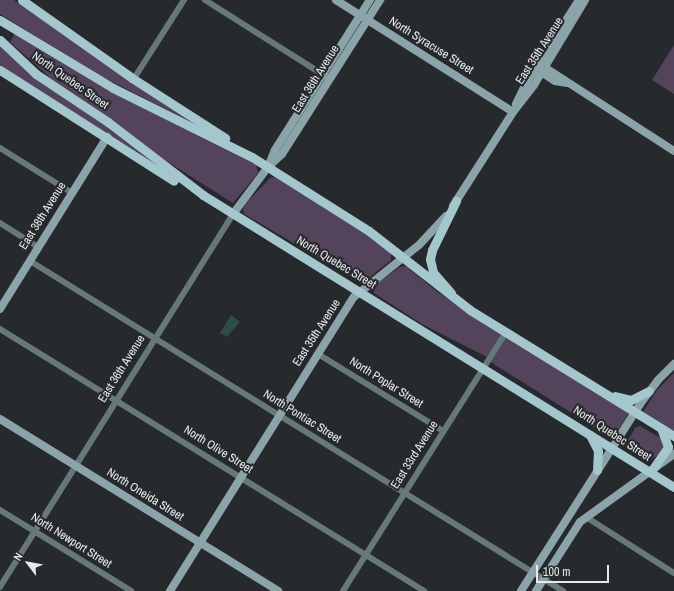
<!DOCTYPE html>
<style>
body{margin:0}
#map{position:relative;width:674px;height:591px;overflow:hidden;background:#272a2d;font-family:"Archivo Narrow",sans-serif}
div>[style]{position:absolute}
.green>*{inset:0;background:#54445b}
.water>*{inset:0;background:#2b4f47}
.street>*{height:6px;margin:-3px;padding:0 3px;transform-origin:3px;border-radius:3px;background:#67787b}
.secondary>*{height:8px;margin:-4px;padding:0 4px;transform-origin:4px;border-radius:4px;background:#8aa4a9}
.primary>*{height:9px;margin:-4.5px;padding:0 4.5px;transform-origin:4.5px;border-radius:4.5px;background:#a4c6cd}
span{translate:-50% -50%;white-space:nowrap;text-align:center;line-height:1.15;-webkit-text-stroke:4px #272a2d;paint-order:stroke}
.street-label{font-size:12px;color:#e7e9eb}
.north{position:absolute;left:8px;top:543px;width:40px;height:40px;-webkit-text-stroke:3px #272a2d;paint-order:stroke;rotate:302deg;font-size:11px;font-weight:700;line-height:16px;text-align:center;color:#e7e9eb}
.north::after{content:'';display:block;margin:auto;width:14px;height:18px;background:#e7e9eb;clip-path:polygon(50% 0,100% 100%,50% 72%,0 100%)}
.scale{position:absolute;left:536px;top:565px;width:73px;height:18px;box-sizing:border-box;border:2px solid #e7e9eb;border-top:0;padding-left:5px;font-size:12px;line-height:14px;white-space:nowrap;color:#e7e9eb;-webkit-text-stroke:3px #272a2d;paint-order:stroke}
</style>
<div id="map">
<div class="green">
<i style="clip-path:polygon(0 0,14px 0,201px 127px,85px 68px,51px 46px,0 14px)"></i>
<i style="clip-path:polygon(15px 33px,93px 81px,243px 157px,256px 165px,258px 173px,233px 203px,160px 157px,117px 123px,52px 79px,10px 42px)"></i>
<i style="clip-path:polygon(0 45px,117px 133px,150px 160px,0 66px)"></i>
<i style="clip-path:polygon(674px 45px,674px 94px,652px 80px)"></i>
<i style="clip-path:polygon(275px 177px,366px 234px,391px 253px,391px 260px,364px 282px,360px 282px,244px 214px,243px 209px,249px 200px,270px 178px)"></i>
<i style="clip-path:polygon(406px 266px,436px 291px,500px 333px,501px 336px,487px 357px,422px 324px,374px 293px,374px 285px,400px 267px)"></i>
<i style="clip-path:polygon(505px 339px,509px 339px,629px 412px,615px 436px,610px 437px,492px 363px,491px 361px)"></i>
<i style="clip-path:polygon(674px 373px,674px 431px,643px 412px,657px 390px)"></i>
<i style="clip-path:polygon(640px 426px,664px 440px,663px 451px,651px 460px,647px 460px,625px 445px,635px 428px)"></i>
</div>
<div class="water">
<i style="clip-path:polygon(231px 315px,240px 322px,227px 337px,220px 333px)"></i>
</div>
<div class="street">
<i style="left:205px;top:0;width:142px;rotate:32.3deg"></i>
<i style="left:133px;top:80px;width:95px;rotate:-57.5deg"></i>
<i style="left:0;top:148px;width:85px;rotate:32deg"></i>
<i style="left:0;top:223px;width:45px;rotate:32.3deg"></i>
<i style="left:30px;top:261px;width:627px;rotate:31.76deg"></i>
<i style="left:0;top:329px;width:499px;rotate:31.7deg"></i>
<i style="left:318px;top:354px;width:147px;rotate:31.6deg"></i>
<i style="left:0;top:510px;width:154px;rotate:31.7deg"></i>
<i style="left:586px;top:517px;width:104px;rotate:32.5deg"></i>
<i style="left:0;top:587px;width:440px;rotate:-58deg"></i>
<i style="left:343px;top:591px;width:306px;rotate:-57.8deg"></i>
</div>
<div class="secondary">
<i style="left:336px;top:0;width:209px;rotate:32.3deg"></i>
<i style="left:538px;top:63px;width:162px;rotate:32.9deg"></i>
<i style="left:538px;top:70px;width:20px;rotate:33deg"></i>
<i style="left:555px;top:81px;width:11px;rotate:10deg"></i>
<i style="left:516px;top:104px;width:25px;rotate:-64deg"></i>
<i style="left:527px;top:81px;width:96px;rotate:-57.3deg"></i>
<i style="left:268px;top:167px;width:18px;rotate:-68deg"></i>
<i style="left:275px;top:150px;width:178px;rotate:-57.7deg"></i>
<i style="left:453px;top:206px;width:112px;rotate:-57.4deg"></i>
<i style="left:513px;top:112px;width:34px;rotate:-52deg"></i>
<i style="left:534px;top:85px;width:99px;rotate:-59deg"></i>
<i style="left:233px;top:214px;width:59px;rotate:-53.3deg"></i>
<i style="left:268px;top:167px;width:19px;rotate:-43deg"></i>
<i style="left:282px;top:154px;width:183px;rotate:-57.5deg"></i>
<i style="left:0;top:309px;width:203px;rotate:-58.1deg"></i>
<i style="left:0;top:419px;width:327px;rotate:31.7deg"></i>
<i style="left:170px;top:591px;width:347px;rotate:-58deg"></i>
<i style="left:354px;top:297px;width:83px;rotate:-38.7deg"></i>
<i style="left:419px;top:245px;width:40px;rotate:-47deg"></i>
<i style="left:521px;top:591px;width:222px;rotate:-57.5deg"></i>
<i style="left:640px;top:404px;width:30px;rotate:-53deg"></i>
<i style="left:658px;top:380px;width:23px;rotate:-45deg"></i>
<i style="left:536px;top:591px;width:82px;rotate:-57.5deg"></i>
<i style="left:580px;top:522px;width:116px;rotate:-35.9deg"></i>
</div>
<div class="primary">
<i style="left:22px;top:0;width:135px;rotate:35.3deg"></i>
<i style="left:132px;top:78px;width:111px;rotate:32.8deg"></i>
<i style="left:0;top:20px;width:132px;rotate:31deg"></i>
<i style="left:113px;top:88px;width:155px;rotate:26.4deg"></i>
<i style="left:252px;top:157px;width:138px;rotate:32.3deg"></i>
<i style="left:369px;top:231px;width:128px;rotate:38deg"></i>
<i style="left:470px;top:310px;width:240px;rotate:31.7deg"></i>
<i style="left:0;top:40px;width:50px;rotate:43.4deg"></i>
<i style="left:36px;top:74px;width:87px;rotate:33.7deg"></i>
<i style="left:108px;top:122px;width:120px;rotate:37.5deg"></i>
<i style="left:203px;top:195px;width:554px;rotate:31.8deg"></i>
<i style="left:0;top:70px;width:206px;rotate:32.5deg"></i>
<i style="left:451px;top:293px;width:28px;rotate:-131deg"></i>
<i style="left:433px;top:272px;width:13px;rotate:-103deg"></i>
<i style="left:430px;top:259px;width:9px;rotate:-77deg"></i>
<i style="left:432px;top:250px;width:55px;rotate:-63.9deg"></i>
<i style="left:615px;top:396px;width:16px;rotate:14deg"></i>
<i style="left:631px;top:400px;width:20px;rotate:-27deg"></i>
<i style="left:590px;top:435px;width:18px;rotate:63deg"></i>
<i style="left:598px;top:451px;width:19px;rotate:93deg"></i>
<i style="left:652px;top:470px;width:28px;rotate:-55deg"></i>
<i style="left:668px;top:447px;width:20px;rotate:-110deg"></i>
</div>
<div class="street-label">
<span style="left:431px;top:46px;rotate:32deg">North Syracuse Street</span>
<span style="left:540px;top:51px;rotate:-57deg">East 35th Avenue</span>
<span style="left:316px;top:79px;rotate:-58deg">East 36th Avenue</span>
<span style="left:70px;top:81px;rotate:35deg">North Quebec Street</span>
<span style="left:43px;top:216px;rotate:-58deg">East 38th Avenue</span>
<span style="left:336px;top:263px;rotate:31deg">North Quebec Street</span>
<span style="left:317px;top:333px;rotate:-57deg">East 35th Avenue</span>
<span style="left:122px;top:369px;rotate:-58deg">East 36th Avenue</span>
<span style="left:386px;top:383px;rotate:32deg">North Poplar Street</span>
<span style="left:302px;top:417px;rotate:32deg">North Pontiac Street</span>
<span style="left:612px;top:434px;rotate:33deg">North Quebec Street</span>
<span style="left:218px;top:450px;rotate:32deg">North Olive Street</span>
<span style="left:415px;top:455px;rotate:-58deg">East 33rd Avenue</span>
<span style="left:145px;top:495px;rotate:32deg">North Oneida Street</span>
<span style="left:71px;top:541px;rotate:32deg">North Newport Street</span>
</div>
<div class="north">N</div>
<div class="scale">100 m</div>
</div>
